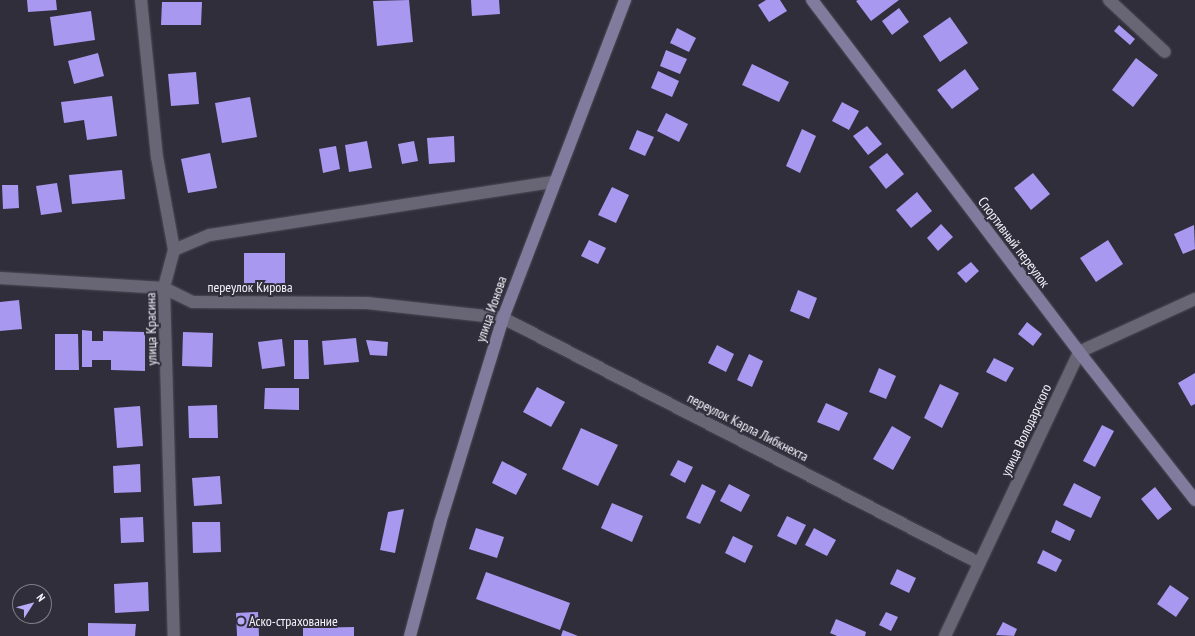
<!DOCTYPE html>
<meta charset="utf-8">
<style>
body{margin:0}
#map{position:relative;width:1195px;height:636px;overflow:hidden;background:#302e3b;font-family:"PT Sans Narrow",sans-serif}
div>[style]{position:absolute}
.building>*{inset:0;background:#a998f0}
.roads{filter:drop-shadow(0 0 1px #4d4b56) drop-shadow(0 0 1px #4d4b56)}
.street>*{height:12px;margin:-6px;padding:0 6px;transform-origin:6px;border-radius:6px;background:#686675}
.secondary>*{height:12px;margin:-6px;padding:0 6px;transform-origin:6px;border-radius:6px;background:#817b9e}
.dots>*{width:11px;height:11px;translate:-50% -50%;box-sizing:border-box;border:2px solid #302e3b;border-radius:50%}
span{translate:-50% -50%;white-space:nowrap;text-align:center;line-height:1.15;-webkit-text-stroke:4px #302e3b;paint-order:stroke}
.street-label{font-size:14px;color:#f4f3fb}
.poi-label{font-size:14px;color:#f4f3fb}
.left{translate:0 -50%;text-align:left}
.north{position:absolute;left:12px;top:584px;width:40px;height:40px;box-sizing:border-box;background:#302e3b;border:1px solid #7e7d88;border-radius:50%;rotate:54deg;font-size:11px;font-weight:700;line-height:16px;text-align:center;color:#f4f3fb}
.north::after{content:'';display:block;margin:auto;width:14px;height:18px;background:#b8abf7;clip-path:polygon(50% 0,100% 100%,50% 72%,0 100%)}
</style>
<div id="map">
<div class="building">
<i style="clip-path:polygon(27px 0,56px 0,57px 10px,28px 12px)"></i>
<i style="clip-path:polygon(409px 0,413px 42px,377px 46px,373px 1px)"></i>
<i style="clip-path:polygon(471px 0,499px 0,500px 14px,472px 16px)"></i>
<i style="clip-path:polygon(766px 0,780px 0,787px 11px,769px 22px,758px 5px)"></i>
<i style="clip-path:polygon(858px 0,899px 0,871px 21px,856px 1px)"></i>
<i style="clip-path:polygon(162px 2px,202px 2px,201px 25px,161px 25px)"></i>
<i style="clip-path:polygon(899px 8px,909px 22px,892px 35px,882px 21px)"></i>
<i style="clip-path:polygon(91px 11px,95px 40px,54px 46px,50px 17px)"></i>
<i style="clip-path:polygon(950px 17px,968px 43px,940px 62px,923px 36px)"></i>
<i style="clip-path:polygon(1119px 25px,1135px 39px,1130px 45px,1114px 31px)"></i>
<i style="clip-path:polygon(677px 28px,696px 38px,689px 52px,670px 43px)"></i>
<i style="clip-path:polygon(666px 50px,687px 59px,680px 74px,660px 66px)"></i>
<i style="clip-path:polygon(98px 53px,104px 76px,74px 84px,68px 61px)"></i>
<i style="clip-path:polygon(1136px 58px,1158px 75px,1133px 107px,1112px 90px)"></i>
<i style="clip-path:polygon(752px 64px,789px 82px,779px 102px,742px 85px)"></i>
<i style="clip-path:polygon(965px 69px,979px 89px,952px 109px,937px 90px)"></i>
<i style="clip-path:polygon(658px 71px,679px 81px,672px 97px,651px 88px)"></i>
<i style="clip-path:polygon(196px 72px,199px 104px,171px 106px,168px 74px)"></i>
<i style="clip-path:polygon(112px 96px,117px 136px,87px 140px,84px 120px,64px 123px,61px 102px)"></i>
<i style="clip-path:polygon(250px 97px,257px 137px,222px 143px,215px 103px)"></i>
<i style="clip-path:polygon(842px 102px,859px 111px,849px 130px,832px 121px)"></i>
<i style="clip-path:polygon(666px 113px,688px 124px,679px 142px,657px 131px)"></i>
<i style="clip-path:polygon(867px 126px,882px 144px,868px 155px,853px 136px)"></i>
<i style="clip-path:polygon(802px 129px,816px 136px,800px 173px,786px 166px)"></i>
<i style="clip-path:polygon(637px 130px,654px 137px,645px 156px,629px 149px)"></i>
<i style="clip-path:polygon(454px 136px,455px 162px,429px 164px,427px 138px)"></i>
<i style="clip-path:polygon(367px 141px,372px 168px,349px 172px,345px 145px)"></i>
<i style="clip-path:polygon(414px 141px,418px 161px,402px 164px,398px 144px)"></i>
<i style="clip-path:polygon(336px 146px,340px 169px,323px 173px,319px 149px)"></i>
<i style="clip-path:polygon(210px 153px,217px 188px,188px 193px,181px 159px)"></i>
<i style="clip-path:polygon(887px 153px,904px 174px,886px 189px,869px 167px)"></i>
<i style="clip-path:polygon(122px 170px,125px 199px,72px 204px,69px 175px)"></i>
<i style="clip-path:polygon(1033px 173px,1050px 194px,1031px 210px,1014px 188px)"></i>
<i style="clip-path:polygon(57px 183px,62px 212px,41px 215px,36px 186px)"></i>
<i style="clip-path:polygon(2px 185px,18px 185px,19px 208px,3px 209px)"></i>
<i style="clip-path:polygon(612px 187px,629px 195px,616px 223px,598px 215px)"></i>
<i style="clip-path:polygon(917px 192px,932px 211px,911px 228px,896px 210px)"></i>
<i style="clip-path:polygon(941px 224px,953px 237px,938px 251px,927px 238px)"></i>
<i style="clip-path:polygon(1194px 225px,1195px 249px,1183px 254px,1174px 234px)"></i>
<i style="clip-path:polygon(589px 240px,606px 248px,598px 264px,581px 256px)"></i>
<i style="clip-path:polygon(1108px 240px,1123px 264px,1096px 282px,1080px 258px)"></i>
<i style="clip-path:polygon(244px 253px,285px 253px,285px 284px,244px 285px)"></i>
<i style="clip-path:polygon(971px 262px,979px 271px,966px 283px,957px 273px)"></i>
<i style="clip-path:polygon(798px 290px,817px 298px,809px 319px,790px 311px)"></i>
<i style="clip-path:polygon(19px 300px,22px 329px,0 331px,0 302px)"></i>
<i style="clip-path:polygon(1027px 322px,1042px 334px,1033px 346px,1018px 334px)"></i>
<i style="clip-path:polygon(82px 330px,92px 331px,92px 341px,103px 341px,103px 331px,145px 332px,145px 371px,111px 370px,111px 360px,92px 360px,92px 367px,82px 367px)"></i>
<i style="clip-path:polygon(183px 332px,213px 333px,212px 367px,182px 366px)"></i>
<i style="clip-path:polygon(55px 334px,78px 334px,79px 370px,55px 370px)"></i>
<i style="clip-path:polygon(356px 338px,359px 362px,324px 365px,322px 341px)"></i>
<i style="clip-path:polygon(282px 339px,285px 366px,262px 369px,258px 342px)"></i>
<i style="clip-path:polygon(294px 340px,308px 340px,309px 379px,294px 379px)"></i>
<i style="clip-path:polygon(366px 340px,388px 342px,387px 356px,370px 355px)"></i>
<i style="clip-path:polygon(717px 345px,734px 354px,726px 372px,708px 363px)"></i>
<i style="clip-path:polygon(749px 354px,763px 361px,752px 387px,737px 380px)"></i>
<i style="clip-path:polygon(994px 358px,1014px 368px,1006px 382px,986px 372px)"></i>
<i style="clip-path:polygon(879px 368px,896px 376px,886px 399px,869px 392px)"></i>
<i style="clip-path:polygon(1195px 373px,1195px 404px,1191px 406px,1178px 383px)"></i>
<i style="clip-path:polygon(940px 384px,959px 393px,942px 428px,924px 418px)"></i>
<i style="clip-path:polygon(537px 387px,565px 402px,551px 427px,523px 412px)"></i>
<i style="clip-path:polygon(265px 388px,299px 388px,299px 410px,264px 409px)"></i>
<i style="clip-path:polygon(826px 403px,848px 413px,839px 431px,817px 422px)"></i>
<i style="clip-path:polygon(217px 405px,218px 438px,189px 438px,188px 406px)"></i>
<i style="clip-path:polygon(140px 406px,143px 446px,117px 448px,114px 408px)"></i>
<i style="clip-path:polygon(1102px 425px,1114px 431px,1095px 467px,1083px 461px)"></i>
<i style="clip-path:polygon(892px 426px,911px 437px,893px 470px,873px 459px)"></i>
<i style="clip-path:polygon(581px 428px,618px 445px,598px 486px,562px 469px)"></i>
<i style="clip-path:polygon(678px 460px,693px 467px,685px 483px,670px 475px)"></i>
<i style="clip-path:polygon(502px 461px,527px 474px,516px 495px,492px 483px)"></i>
<i style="clip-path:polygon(140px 464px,141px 492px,114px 493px,113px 466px)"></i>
<i style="clip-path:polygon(220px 476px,222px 504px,194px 506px,192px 478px)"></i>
<i style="clip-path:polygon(1074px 483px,1101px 497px,1091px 518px,1063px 505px)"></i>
<i style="clip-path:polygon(702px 484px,716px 491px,700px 524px,686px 518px)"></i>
<i style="clip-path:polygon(729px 484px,750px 495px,741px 512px,720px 501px)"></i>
<i style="clip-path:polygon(1155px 487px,1172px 509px,1158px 520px,1141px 499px)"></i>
<i style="clip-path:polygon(612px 503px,643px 516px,632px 542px,601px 528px)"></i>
<i style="clip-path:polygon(404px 509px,395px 553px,380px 550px,388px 512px)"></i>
<i style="clip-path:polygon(787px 516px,806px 525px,796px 545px,777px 536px)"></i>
<i style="clip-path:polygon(143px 517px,144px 542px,121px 543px,120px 518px)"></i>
<i style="clip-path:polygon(1056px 520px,1075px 530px,1070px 541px,1051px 532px)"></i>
<i style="clip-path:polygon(192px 522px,220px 522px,221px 552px,193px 553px)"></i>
<i style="clip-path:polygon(476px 528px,504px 537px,497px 558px,469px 549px)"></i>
<i style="clip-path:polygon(814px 528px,836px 540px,827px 556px,805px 545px)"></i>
<i style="clip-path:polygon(733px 536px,753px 546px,745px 563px,725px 553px)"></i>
<i style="clip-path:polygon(1043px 550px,1062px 560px,1056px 572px,1037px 563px)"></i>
<i style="clip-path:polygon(897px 569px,916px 578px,909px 593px,890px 584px)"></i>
<i style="clip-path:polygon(486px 572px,570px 603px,560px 630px,476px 599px)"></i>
<i style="clip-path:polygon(148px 582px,149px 611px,115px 613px,114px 584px)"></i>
<i style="clip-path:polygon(1170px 585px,1189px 598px,1176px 617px,1157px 604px)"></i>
<i style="clip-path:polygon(258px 612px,259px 636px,237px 636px,236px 613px)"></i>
<i style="clip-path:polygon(886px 612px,898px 617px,891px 631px,879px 625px)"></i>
<i style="clip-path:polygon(836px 619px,866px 632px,865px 636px,837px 636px,830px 633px)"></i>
<i style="clip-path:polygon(1003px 622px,1017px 629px,1014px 636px,996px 635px)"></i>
<i style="clip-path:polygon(88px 623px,136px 624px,135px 636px,88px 636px)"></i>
<i style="clip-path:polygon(354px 627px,354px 636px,303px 636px,303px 628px)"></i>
<i style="clip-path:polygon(563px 630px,578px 636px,561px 636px)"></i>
</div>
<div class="roads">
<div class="street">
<i style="left:141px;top:0;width:158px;rotate:84.2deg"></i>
<i style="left:157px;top:157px;width:95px;rotate:79.6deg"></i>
<i style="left:174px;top:250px;width:39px;rotate:105deg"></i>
<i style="left:164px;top:288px;width:348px;rotate:88.4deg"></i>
<i style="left:1109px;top:0;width:76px;rotate:42.9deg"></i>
<i style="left:174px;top:250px;width:39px;rotate:-23deg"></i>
<i style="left:210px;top:235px;width:347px;rotate:-8.8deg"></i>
<i style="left:0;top:278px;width:164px;rotate:3.5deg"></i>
<i style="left:164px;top:288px;width:32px;rotate:26deg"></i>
<i style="left:193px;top:302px;width:174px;rotate:0.3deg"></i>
<i style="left:367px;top:303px;width:137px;rotate:6.3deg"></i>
<i style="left:503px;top:318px;width:535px;rotate:27.24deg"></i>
<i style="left:945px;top:636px;width:314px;rotate:-64.7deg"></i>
<i style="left:1079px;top:352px;width:128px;rotate:-24.6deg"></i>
</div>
<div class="secondary">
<i style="left:812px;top:0;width:442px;rotate:52.8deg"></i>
<i style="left:1079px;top:352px;width:188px;rotate:51.9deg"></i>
<i style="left:410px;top:636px;width:117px;rotate:-75.1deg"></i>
<i style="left:440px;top:523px;width:214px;rotate:-72.9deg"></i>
<i style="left:503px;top:318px;width:341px;rotate:-69deg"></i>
</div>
</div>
<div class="dots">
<i style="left:241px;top:621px;background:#b8abf7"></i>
</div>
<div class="street-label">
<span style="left:1014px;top:242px;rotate:53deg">Спортивный переулок</span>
<span style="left:250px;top:287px">переулок Кирова</span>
<span style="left:491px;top:309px;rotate:-71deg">улица Ионова</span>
<span style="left:151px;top:329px;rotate:-91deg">улица Красина</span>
<span style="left:748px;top:427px;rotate:27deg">переулок Карла Либкнехта</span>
<span style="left:1026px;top:430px;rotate:-65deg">улица Володарского</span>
</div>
<div class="poi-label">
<span class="left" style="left:249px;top:621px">Аско-страхование</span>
</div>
<div class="north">N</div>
</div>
